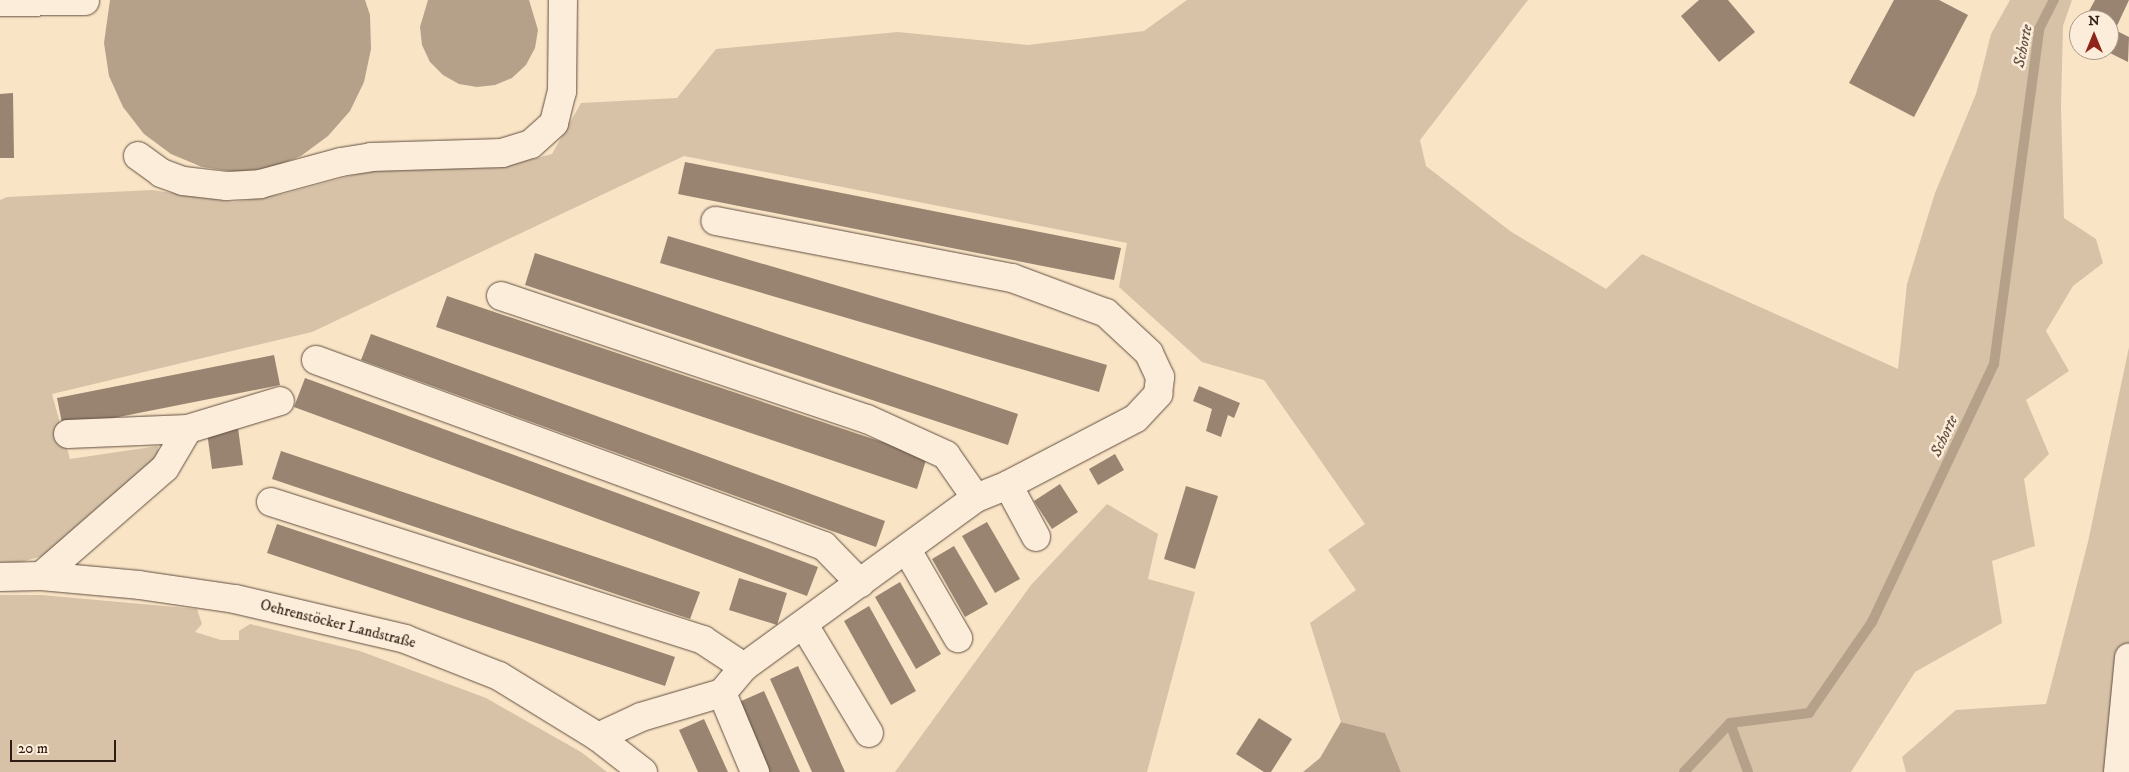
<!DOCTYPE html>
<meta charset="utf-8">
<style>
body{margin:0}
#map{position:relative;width:2129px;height:772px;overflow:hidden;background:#fae4c6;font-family:"IM FELL DW Pica",serif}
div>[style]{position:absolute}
.green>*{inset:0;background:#d7c2a8}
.water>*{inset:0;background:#b5a089}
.stream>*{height:10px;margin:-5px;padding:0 5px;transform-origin:5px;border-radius:5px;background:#b5a089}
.building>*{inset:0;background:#988470}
.roads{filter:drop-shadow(0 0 1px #614f40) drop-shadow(0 0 1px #614f40)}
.minor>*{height:28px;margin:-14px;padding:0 14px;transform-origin:14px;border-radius:14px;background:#fcedda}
span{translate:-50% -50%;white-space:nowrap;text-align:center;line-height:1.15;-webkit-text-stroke:5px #fcedda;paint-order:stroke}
.street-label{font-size:15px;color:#2e1d13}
.water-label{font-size:16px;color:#645142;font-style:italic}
.north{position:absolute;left:2069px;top:10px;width:50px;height:50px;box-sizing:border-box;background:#fcedda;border:1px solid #aa9a8a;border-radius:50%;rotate:0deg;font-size:14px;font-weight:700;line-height:20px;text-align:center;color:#2e1d13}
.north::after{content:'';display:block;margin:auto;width:18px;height:22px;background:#8f2418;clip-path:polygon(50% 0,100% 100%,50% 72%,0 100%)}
.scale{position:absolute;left:10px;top:740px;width:106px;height:22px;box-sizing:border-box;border:2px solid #2e1d13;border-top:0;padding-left:6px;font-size:15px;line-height:18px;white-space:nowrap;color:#2e1d13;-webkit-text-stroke:4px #fcedda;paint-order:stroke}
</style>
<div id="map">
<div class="green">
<i style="clip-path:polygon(1187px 0,1528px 0,1420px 140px,1426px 166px,1510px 231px,1606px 289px,1642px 254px,1898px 369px,1907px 284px,1935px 193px,1976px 94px,1991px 34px,2010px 0,2072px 0,2063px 26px,2061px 106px,2064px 218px,2096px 239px,2103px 263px,2073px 286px,2046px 331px,2069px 371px,2026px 400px,2049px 454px,2024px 479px,2035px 546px,1992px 561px,2002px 623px,1915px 672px,1851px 772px,1401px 772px,1385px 733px,1341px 722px,1310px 623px,1356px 590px,1328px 550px,1365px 524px,1264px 380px,1202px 362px,1119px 287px,1127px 243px,684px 156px,312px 332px,52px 394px,70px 459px,158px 446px,159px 461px,50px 554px,21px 562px,0 562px,0 200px,7px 197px,152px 190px,234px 202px,283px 194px,376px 169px,499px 168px,552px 154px,581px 103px,677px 98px,716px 49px,898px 32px,1028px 45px,1144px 31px)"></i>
<i style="clip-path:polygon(2129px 347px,2129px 772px,1906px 772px,1902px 757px,1956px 710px,2046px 704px,2088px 542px)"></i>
<i style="clip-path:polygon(1107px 504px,1158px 534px,1148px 579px,1195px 592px,1147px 772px,895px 772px,1031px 585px)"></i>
<i style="clip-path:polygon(0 595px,42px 595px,197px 609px,202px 624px,195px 632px,221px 640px,239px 640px,239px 631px,250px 624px,360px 651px,486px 698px,581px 752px,607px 772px,0 772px)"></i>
</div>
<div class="water">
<i style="clip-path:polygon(110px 0,365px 0,370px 15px,371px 49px,364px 82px,350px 111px,328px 136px,301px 156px,270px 168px,236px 172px,202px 167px,171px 154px,144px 134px,123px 107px,109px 76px,104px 43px)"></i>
<i style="clip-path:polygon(428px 0,529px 0,538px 30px,535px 48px,526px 65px,512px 78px,495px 85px,477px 87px,459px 84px,443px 75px,430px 62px,422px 45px,420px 27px)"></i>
<i style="clip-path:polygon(1341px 722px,1385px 733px,1401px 772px,1303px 772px,1320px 758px)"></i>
</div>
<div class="stream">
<i style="left:1730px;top:723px;width:52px;rotate:69.8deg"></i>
<i style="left:1684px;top:772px;width:67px;rotate:-46.8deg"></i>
<i style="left:1730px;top:723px;width:80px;rotate:-7.2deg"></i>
<i style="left:1809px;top:713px;width:111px;rotate:-55.3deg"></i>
<i style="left:1872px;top:622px;width:285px;rotate:-64.7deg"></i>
<i style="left:1994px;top:364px;width:338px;rotate:-82.3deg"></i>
<i style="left:2039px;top:29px;width:33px;rotate:-63deg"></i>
</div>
<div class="building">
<i style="clip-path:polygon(1699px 0,1728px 0,1755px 32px,1719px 62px,1681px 16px)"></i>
<i style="clip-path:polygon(1894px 0,1939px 0,1968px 15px,1914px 117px,1849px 83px)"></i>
<i style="clip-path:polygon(2095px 0,2129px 0,2115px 30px,2129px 37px,2128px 62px,2106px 51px,2104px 55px,2093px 50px,2109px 50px,2109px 20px,2084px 20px)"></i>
<i style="clip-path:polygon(2079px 31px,2079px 43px,2074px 40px)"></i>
<i style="clip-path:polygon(13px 93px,14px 158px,0 158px,0 94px)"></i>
<i style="clip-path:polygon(685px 162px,1121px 248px,1114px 280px,678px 194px)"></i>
<i style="clip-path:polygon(668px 236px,1107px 365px,1099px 392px,660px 263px)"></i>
<i style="clip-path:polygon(535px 253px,1018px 414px,1008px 445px,525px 285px)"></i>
<i style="clip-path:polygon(447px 296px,927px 457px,917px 489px,436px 327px)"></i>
<i style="clip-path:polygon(371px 334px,885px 521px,876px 547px,361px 360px)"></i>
<i style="clip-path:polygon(274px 355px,280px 385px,63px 428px,57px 398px)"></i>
<i style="clip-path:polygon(305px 378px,818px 567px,807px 596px,294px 407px)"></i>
<i style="clip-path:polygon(1199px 386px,1240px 403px,1234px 418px,1228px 415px,1221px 437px,1206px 431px,1212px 409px,1193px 401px)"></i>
<i style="clip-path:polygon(238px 428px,243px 465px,212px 469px,207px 432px)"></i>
<i style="clip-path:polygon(281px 451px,700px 592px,690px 619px,272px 479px)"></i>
<i style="clip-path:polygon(1115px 454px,1124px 470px,1098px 485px,1089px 469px)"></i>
<i style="clip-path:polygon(1060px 484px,1078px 512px,1052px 529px,1034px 501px)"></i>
<i style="clip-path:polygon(1186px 486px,1218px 496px,1195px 569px,1164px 559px)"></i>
<i style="clip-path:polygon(987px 522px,1020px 579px,995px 593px,962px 536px)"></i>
<i style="clip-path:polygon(277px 524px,675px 657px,665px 686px,267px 553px)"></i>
<i style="clip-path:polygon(954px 546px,988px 604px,965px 617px,932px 559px)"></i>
<i style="clip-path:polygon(739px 578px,787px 593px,777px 625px,729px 610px)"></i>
<i style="clip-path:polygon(900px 582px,941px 654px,916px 669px,875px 597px)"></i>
<i style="clip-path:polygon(869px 606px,916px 691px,891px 705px,844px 621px)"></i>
<i style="clip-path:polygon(798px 666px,845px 772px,812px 772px,770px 679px)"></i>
<i style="clip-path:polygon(764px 691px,800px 772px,769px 772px,739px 702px)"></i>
<i style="clip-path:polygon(1259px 718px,1292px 739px,1271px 772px,1264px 772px,1236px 754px)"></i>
<i style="clip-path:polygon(704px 719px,728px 772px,698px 772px,679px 730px)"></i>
</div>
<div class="roads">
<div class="minor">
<i style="left:0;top:2px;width:85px;rotate:-0.7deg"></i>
<i style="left:138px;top:156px;width:29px;rotate:36deg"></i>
<i style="left:161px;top:173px;width:23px;rotate:20deg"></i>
<i style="left:183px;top:181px;width:44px;rotate:6.5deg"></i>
<i style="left:227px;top:186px;width:33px;rotate:-3deg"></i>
<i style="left:260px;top:184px;width:84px;rotate:-15.2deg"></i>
<i style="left:341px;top:162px;width:30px;rotate:-9deg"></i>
<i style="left:371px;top:157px;width:131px;rotate:-1.7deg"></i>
<i style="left:502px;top:153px;width:30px;rotate:-17deg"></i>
<i style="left:531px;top:144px;width:31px;rotate:-42deg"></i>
<i style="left:554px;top:123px;width:32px;rotate:-76deg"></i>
<i style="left:562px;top:92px;width:92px;rotate:-89.4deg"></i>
<i style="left:501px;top:296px;width:386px;rotate:18.6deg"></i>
<i style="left:867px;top:419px;width:87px;rotate:24.5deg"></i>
<i style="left:946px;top:455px;width:52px;rotate:55.1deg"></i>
<i style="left:316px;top:360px;width:541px;rotate:20.11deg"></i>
<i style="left:824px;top:546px;width:52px;rotate:45.8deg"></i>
<i style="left:68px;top:434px;width:120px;rotate:-2.4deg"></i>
<i style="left:188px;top:429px;width:96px;rotate:-16.9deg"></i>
<i style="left:1008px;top:485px;width:59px;rotate:61.7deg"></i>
<i style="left:271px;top:502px;width:454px;rotate:17.7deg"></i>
<i style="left:703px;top:640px;width:49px;rotate:33.4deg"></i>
<i style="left:907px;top:550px;width:102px;rotate:59.9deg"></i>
<i style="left:41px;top:576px;width:164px;rotate:-41.1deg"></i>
<i style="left:165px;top:468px;width:45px;rotate:-59.5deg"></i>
<i style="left:0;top:577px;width:41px;rotate:-1.4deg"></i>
<i style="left:41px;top:576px;width:98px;rotate:5.2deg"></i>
<i style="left:139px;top:585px;width:97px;rotate:8.3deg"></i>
<i style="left:235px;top:599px;width:175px;rotate:13.2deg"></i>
<i style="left:405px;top:639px;width:101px;rotate:21.5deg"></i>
<i style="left:499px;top:676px;width:116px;rotate:31.6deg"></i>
<i style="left:598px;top:737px;width:57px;rotate:37.9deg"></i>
<i style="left:804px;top:625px;width:126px;rotate:59deg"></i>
<i style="left:722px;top:693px;width:86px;rotate:67.3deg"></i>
<i style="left:598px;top:737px;width:47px;rotate:-24.9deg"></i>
<i style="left:641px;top:717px;width:84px;rotate:-16.5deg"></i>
<i style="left:722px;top:693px;width:34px;rotate:-50deg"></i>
<i style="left:744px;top:667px;width:287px;rotate:-36.1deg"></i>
<i style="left:976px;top:498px;width:35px;rotate:-22deg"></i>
<i style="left:1008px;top:485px;width:144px;rotate:-27.6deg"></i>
<i style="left:1136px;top:418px;width:33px;rotate:-47deg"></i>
<i style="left:1158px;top:394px;width:17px;rotate:-83deg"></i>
<i style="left:1160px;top:377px;width:26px;rotate:-115deg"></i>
<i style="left:1149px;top:353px;width:59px;rotate:-137.1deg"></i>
<i style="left:1106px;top:313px;width:100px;rotate:-159.6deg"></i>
<i style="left:1012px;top:278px;width:302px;rotate:-169.1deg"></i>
<i style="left:2118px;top:772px;width:115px;rotate:-84.5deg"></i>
</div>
</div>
<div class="street-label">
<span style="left:338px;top:624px;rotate:14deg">Oehrenstöcker Landstraße</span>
</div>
<div class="water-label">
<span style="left:2023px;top:46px;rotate:-79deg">Schorte</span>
<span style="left:1944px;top:436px;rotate:-65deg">Schorte</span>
</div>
<div class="north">N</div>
<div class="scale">20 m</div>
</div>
